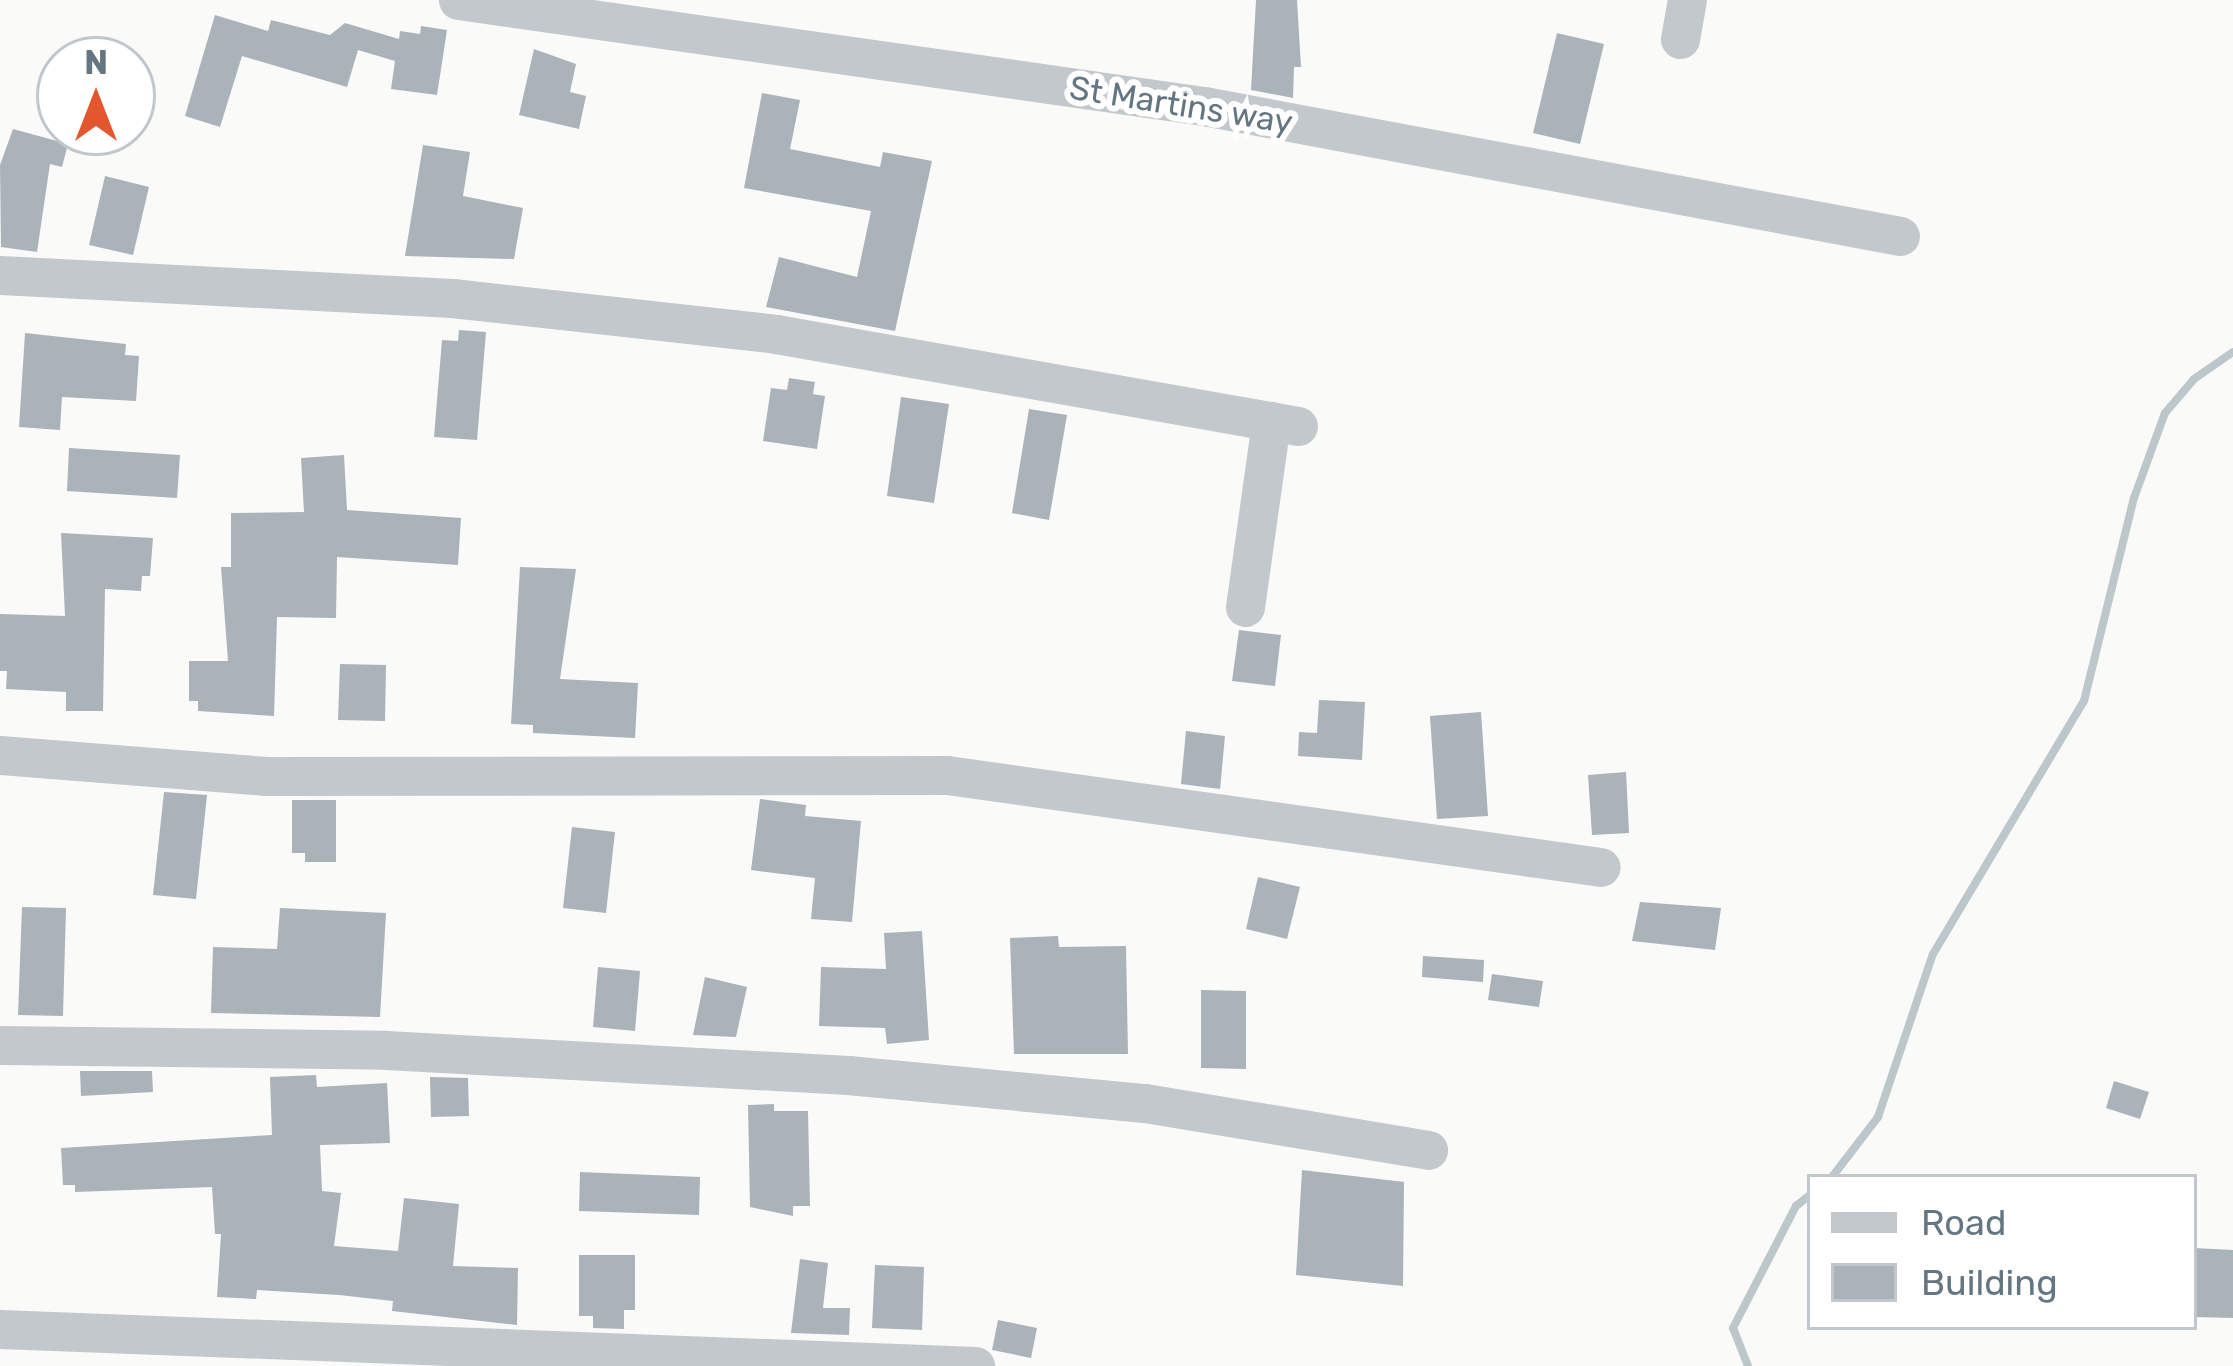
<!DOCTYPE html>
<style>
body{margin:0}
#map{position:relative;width:2233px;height:1366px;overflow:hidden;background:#fafaf8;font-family:Rubik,sans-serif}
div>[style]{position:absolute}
.stream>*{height:8px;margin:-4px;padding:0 4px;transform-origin:4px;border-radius:4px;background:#bbc7cb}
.building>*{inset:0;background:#aab3b9}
.minor>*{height:39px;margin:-19.5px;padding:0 19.5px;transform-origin:19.5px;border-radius:19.5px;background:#c3c8cc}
span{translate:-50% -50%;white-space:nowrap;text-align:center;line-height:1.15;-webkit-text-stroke:12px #fff;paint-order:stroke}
.street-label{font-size:33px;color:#657683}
.legend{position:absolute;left:1807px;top:1174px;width:390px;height:156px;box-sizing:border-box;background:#fff;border:3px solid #c1c8cd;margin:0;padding:15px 21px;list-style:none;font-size:36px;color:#657683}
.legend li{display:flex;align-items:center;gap:24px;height:60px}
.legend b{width:60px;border:3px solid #c1c8cd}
.north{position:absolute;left:36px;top:36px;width:120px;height:120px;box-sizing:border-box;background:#fff;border:3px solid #c1c8cd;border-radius:50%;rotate:0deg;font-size:33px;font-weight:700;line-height:48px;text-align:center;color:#657683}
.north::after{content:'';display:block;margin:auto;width:42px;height:54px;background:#e4572e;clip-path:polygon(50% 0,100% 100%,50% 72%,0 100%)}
</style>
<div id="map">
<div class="stream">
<i style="left:1832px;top:1177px;width:76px;rotate:-52.5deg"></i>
<i style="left:1878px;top:1117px;width:172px;rotate:-71.4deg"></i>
<i style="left:1933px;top:954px;width:295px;rotate:-59.2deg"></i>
<i style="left:2084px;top:701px;width:209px;rotate:-76.2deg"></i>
<i style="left:2134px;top:498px;width:90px;rotate:-70deg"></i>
<i style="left:2165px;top:413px;width:45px;rotate:-49.5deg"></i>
<i style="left:2194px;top:379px;width:47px;rotate:-34.7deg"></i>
<i style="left:1748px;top:1366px;width:41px;rotate:-111.5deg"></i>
<i style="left:1733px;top:1328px;width:137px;rotate:-62.7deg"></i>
<i style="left:1796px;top:1206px;width:18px;rotate:-38deg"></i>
</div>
<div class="building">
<i style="clip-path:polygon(1256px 0,1297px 0,1301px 67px,1294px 67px,1293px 98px,1251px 90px)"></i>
<i style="clip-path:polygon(215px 15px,268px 31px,271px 20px,330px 35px,345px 23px,399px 39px,400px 31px,420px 34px,421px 26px,447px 30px,437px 95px,391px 89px,395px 61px,358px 50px,347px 87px,242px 56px,220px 127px,185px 116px)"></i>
<i style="clip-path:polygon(1557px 33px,1604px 44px,1580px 144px,1533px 133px)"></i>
<i style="clip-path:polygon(534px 49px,576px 64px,570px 92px,586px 96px,579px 129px,519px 115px)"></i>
<i style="clip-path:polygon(762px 93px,800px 100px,790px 149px,880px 167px,883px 152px,932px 161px,895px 331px,766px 307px,779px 257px,857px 277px,871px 211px,744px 188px)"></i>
<i style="clip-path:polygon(13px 129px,68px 144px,62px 167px,50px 164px,37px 252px,1px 247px,0 165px)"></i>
<i style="clip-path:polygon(423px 145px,470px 152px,463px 196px,523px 208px,514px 259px,405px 256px)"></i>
<i style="clip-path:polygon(105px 176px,149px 187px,133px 255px,89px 245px)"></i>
<i style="clip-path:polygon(459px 330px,486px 332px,477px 440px,434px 437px,442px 340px,458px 341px)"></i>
<i style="clip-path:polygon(25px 333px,126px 344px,125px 355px,139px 356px,136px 401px,62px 397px,60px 430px,19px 427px)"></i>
<i style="clip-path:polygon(789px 378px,815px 382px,813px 394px,825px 396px,817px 449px,763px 441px,771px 388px,787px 390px)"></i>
<i style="clip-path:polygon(901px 397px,949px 404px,934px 503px,887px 496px)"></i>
<i style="clip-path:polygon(1029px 409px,1067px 415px,1049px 520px,1012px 513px)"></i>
<i style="clip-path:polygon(69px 448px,180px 455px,177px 498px,67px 491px)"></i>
<i style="clip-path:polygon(344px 455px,347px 510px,461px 518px,458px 565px,337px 557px,336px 618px,277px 617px,274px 716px,198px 711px,198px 701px,189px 701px,189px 661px,228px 661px,221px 567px,231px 567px,231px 513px,304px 512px,301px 458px)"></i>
<i style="clip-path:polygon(61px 533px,153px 538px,150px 576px,142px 576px,141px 591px,105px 589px,103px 711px,66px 711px,66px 692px,6px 689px,7px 671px,0 671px,0 614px,65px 616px)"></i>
<i style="clip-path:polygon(520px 567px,576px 569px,560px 679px,638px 683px,635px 738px,533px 733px,533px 725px,511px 724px)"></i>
<i style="clip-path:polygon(1239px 630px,1281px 635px,1275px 686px,1232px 681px)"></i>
<i style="clip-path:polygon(340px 664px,386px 665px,385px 721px,338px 720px)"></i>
<i style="clip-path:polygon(1319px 700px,1365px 702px,1362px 760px,1298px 756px,1299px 732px,1317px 733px)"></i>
<i style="clip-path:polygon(1481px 712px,1488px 816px,1437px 819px,1430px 716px)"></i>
<i style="clip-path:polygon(1186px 731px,1225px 736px,1220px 789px,1181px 784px)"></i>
<i style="clip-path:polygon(1626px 772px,1629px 833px,1592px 835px,1588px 775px)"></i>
<i style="clip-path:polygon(164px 792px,207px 795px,196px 899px,153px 895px)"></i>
<i style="clip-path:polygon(760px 799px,806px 805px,805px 816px,861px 821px,852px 922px,811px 919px,815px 878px,751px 870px)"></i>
<i style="clip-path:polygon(292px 800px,336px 800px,336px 862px,305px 862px,305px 853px,292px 853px)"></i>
<i style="clip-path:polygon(572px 827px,615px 832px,606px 913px,563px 908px)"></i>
<i style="clip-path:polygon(1258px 877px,1300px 887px,1287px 939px,1246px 929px)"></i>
<i style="clip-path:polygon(1640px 902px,1721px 908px,1715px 950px,1632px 941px)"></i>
<i style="clip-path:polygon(22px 907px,66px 908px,63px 1016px,18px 1015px)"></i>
<i style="clip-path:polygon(280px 908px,386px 913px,380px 1017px,211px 1013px,213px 947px,277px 949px)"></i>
<i style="clip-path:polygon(922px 931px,929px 1040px,887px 1044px,885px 1028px,819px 1026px,821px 967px,886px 969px,884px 933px)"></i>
<i style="clip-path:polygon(1058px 936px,1059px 947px,1126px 946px,1128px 1054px,1014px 1054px,1010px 938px)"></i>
<i style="clip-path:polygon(1423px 956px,1484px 960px,1483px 982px,1422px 977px)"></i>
<i style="clip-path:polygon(598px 967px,640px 971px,635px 1031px,593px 1027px)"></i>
<i style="clip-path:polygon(1492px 974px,1543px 981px,1539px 1007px,1488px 1000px)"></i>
<i style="clip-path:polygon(705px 977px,747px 987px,736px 1037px,693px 1035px)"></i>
<i style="clip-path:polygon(1201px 990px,1246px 991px,1246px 1069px,1201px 1068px)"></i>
<i style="clip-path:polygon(80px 1071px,152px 1071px,153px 1092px,81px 1096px)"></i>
<i style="clip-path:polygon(316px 1075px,317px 1087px,387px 1083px,390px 1143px,320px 1145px,322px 1191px,341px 1193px,334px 1246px,398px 1251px,404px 1198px,459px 1204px,453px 1266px,518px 1268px,517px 1325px,392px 1311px,393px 1301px,339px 1295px,257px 1290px,256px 1299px,217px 1297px,221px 1234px,215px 1234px,212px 1187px,75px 1192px,75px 1185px,63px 1185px,61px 1148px,272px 1135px,270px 1077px)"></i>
<i style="clip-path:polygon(430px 1077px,468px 1078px,469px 1116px,431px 1117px)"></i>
<i style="clip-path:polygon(2114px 1081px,2149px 1092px,2140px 1119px,2106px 1108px)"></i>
<i style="clip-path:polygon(774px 1104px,774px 1111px,808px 1111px,810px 1206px,793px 1206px,793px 1216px,750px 1207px,748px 1105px)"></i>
<i style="clip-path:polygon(1302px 1170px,1404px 1182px,1403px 1286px,1296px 1275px)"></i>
<i style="clip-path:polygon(580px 1172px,700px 1177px,699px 1215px,579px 1211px)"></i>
<i style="clip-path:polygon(2194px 1248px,2233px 1250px,2233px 1318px,2194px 1317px)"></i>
<i style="clip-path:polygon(579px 1255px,635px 1255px,635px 1310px,624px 1310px,624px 1329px,593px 1328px,593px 1316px,579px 1316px)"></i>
<i style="clip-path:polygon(800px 1259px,828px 1263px,823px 1308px,850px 1308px,849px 1335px,791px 1333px)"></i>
<i style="clip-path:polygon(875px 1265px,924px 1267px,922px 1330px,872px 1328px)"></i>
<i style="clip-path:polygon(998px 1320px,1037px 1328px,1031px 1358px,992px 1350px)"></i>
</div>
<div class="minor">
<i style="left:458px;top:0;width:753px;rotate:8.09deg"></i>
<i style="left:1204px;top:106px;width:708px;rotate:10.58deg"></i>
<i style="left:1680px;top:39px;width:40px;rotate:-80deg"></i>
<i style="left:0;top:275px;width:453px;rotate:2.9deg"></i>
<i style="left:452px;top:298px;width:326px;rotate:6.3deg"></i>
<i style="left:776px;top:334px;width:530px;rotate:10deg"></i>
<i style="left:1245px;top:607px;width:188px;rotate:-82deg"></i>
<i style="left:0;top:755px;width:268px;rotate:4.5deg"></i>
<i style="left:267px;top:776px;width:680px;rotate:-0.08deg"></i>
<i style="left:947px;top:775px;width:660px;rotate:8.01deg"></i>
<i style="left:0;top:1045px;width:386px;rotate:0.7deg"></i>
<i style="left:386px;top:1050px;width:463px;rotate:3.1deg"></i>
<i style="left:848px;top:1075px;width:298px;rotate:5.4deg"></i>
<i style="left:1145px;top:1103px;width:287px;rotate:9.4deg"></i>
<i style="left:0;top:1329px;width:976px;rotate:2.17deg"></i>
</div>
<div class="street-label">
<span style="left:1181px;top:105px;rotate:9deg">St Martins way</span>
</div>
<ul class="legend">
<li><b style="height:15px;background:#c3c8cc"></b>Road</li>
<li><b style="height:33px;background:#aab3b9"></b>Building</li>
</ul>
<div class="north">N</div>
</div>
